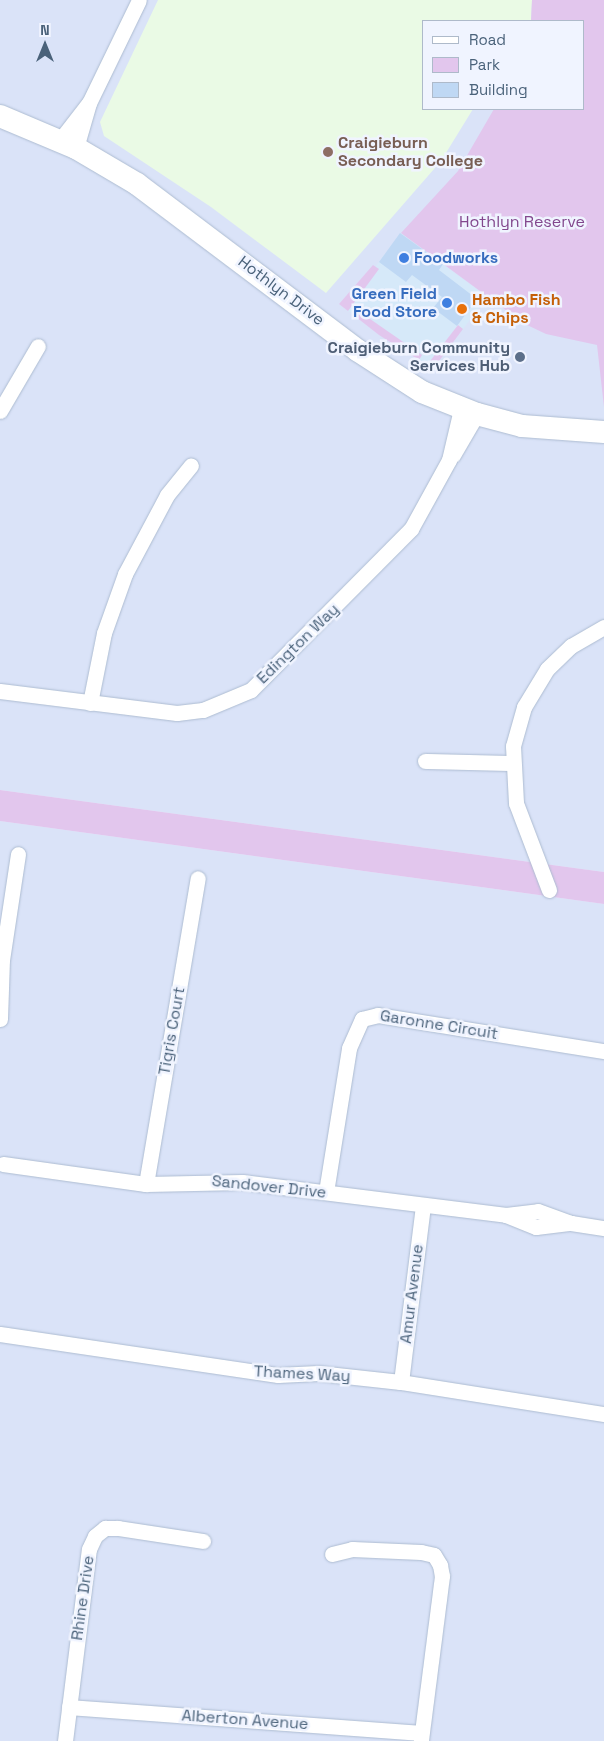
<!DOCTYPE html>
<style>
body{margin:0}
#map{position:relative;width:604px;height:1741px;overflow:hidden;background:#e9eefd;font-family:"Space Grotesk",sans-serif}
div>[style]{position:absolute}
.residential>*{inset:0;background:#dae3f8}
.commercial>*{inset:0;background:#d6e9f9}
.education>*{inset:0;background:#eafae5}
.green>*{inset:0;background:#e2c6ed}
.building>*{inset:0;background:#bfd8f4}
.roads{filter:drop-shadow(0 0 1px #adbcd1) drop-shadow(0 0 1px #adbcd1)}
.street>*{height:15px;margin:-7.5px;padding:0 7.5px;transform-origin:7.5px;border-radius:7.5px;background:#fff}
.secondary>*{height:22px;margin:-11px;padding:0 11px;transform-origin:11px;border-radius:11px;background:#fff}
.dots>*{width:14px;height:14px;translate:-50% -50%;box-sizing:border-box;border:2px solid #f0f4ff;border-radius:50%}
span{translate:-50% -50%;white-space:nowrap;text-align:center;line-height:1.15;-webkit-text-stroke:5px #f0f4ff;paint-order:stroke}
.education-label{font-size:16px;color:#785e54;font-weight:700}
.left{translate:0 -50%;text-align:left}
.park-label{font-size:16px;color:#82478d}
.shop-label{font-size:16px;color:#366cbe;font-weight:700}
.right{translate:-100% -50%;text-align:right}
.street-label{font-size:16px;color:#4a627a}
.food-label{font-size:16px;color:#c56008;font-weight:700}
.service-label{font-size:16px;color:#4e5e75;font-weight:700}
.legend{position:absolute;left:422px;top:20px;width:162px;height:90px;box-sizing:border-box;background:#f0f4ff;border:1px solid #aebaca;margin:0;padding:6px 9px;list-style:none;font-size:15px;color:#4a627a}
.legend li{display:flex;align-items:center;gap:10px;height:25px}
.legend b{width:25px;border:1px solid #aebaca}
.north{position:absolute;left:20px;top:20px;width:50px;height:50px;-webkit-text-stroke:4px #f0f4ff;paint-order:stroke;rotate:0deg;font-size:14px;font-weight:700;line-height:20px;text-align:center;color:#4a627a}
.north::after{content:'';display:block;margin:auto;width:18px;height:22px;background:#4a627a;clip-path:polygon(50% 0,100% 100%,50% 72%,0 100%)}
</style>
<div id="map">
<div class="residential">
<i style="clip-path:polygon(evenodd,0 0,604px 0,604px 872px,0 790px,0 0,423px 21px,583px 21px,583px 109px,423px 109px,423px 21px)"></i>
<i style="clip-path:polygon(0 821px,604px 904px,604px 1741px,0 1741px)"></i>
</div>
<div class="commercial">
<i style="clip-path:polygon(401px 233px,487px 297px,433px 369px,344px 308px)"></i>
</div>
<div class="education">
<i style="clip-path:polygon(158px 0,532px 0,531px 21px,423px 21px,423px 109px,473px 109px,441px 161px,326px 293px,211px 207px,104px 136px,100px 122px)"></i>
</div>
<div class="green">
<i style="clip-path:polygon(532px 0,604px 0,604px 407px,597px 345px,546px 334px,525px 324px,401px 233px,458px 171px,494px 109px,583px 109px,583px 21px,531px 21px)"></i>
<i style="clip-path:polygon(373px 265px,379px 269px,348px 311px,339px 304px)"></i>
<i style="clip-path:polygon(360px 312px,422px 355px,419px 360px,379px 335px,356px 317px)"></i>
<i style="clip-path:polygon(458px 325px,463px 329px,433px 369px,427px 365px)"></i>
<i style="clip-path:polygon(0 790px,604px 872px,604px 904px,0 821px)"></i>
</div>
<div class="building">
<i style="clip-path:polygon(400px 233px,443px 264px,439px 270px,477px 299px,457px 326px,433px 308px,442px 297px,412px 275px,406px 282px,379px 262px)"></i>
</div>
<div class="roads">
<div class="street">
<i style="left:60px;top:140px;width:46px;rotate:-52.1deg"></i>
<i style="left:76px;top:148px;width:47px;rotate:-73.9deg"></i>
<i style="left:89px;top:103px;width:114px;rotate:-64.1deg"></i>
<i style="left:0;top:411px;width:75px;rotate:-59.7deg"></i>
<i style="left:453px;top:455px;width:48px;rotate:-59.7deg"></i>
<i style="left:0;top:691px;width:178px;rotate:7.1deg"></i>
<i style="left:177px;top:713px;width:26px;rotate:-7deg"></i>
<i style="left:203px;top:710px;width:52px;rotate:-22.6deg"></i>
<i style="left:251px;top:690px;width:227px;rotate:-45.2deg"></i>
<i style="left:411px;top:529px;width:79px;rotate:-61.2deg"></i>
<i style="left:449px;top:460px;width:52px;rotate:-76.8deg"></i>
<i style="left:90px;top:703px;width:71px;rotate:-78.7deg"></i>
<i style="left:104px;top:633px;width:63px;rotate:-70.4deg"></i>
<i style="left:125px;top:574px;width:89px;rotate:-62deg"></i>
<i style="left:167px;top:495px;width:38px;rotate:-51deg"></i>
<i style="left:425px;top:761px;width:87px;rotate:1.3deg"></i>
<i style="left:549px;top:890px;width:93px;rotate:-110.8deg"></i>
<i style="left:516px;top:803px;width:57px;rotate:-93deg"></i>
<i style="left:513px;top:746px;width:41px;rotate:-74.2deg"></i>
<i style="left:524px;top:707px;width:44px;rotate:-58.8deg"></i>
<i style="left:547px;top:669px;width:33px;rotate:-44deg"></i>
<i style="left:571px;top:646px;width:38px;rotate:-30deg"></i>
<i style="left:0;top:1019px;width:59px;rotate:-88.1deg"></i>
<i style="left:2px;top:960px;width:107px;rotate:-81.4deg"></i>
<i style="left:3px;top:1164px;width:144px;rotate:8deg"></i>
<i style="left:146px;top:1184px;width:96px;rotate:-1.2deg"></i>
<i style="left:242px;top:1182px;width:266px;rotate:7.1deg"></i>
<i style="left:506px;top:1215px;width:32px;rotate:-7deg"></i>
<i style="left:538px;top:1211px;width:35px;rotate:20deg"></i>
<i style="left:146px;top:1184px;width:310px;rotate:-80.4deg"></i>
<i style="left:326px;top:1192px;width:146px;rotate:-80.9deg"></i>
<i style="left:349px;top:1048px;width:32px;rotate:-66deg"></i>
<i style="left:362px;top:1019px;width:16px;rotate:-14deg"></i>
<i style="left:378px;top:1015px;width:229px;rotate:9.1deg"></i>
<i style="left:506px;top:1215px;width:32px;rotate:22deg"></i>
<i style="left:536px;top:1227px;width:35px;rotate:-7deg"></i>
<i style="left:571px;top:1223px;width:33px;rotate:9deg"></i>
<i style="left:0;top:1334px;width:281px;rotate:8.4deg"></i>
<i style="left:278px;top:1375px;width:40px;rotate:-2.9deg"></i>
<i style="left:318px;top:1373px;width:83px;rotate:6.2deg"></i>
<i style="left:401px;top:1382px;width:206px;rotate:9deg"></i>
<i style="left:401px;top:1382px;width:177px;rotate:-82.9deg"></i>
<i style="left:332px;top:1554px;width:21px;rotate:-14deg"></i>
<i style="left:352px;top:1549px;width:69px;rotate:2.5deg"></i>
<i style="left:421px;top:1552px;width:13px;rotate:13deg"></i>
<i style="left:434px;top:1555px;width:12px;rotate:59deg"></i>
<i style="left:440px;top:1565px;width:11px;rotate:80deg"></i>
<i style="left:442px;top:1576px;width:166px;rotate:97.3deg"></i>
<i style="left:69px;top:1707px;width:353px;rotate:4.2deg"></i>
<i style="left:65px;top:1741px;width:193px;rotate:-82.9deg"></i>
<i style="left:89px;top:1549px;width:14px;rotate:-65deg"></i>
<i style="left:95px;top:1536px;width:13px;rotate:-39deg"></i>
<i style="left:105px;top:1528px;width:13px"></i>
<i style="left:118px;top:1528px;width:86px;rotate:8.7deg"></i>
</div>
<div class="secondary">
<i style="left:0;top:116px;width:82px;rotate:22.8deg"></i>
<i style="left:76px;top:148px;width:71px;rotate:30.5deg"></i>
<i style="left:137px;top:184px;width:276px;rotate:37deg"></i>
<i style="left:357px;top:350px;width:77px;rotate:32.9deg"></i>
<i style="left:422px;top:392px;width:59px;rotate:21.8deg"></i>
<i style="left:477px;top:414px;width:47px;rotate:14.9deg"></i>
<i style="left:522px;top:426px;width:82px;rotate:4.2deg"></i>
</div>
</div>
<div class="dots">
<i style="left:328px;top:152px;background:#8d6e63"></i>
<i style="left:404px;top:258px;background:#3f7fe0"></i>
<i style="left:447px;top:303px;background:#3f7fe0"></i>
<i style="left:462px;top:309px;background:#e8710a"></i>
<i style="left:520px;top:357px;background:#5c6f8a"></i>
</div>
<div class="education-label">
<span class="left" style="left:338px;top:152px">Craigieburn<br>Secondary College</span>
</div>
<div class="park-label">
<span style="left:522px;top:222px">Hothlyn Reserve</span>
</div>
<div class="shop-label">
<span class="left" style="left:414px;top:258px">Foodworks</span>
<span class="right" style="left:437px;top:303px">Green Field<br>Food Store</span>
</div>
<div class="street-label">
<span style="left:281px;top:291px;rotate:37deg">Hothlyn Drive</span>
<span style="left:298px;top:644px;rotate:-44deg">Edington Way</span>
<span style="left:439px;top:1025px;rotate:9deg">Garonne Circuit</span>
<span style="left:172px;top:1031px;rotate:-80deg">Tigris Court</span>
<span style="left:269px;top:1187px;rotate:6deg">Sandover Drive</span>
<span style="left:412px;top:1294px;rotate:-83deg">Amur Avenue</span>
<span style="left:302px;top:1374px;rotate:3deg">Thames Way</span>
<span style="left:83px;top:1598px;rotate:-82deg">Rhine Drive</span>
<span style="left:245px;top:1720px;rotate:4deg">Alberton Avenue</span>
</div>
<div class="food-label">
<span class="left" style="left:472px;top:309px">Hambo Fish<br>&amp; Chips</span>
</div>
<div class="service-label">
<span class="right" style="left:510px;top:357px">Craigieburn Community<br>Services Hub</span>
</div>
<ul class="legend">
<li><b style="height:6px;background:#fff"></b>Road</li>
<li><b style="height:14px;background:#e2c6ed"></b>Park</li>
<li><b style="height:14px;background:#bfd8f4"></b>Building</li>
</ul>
<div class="north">N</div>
</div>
